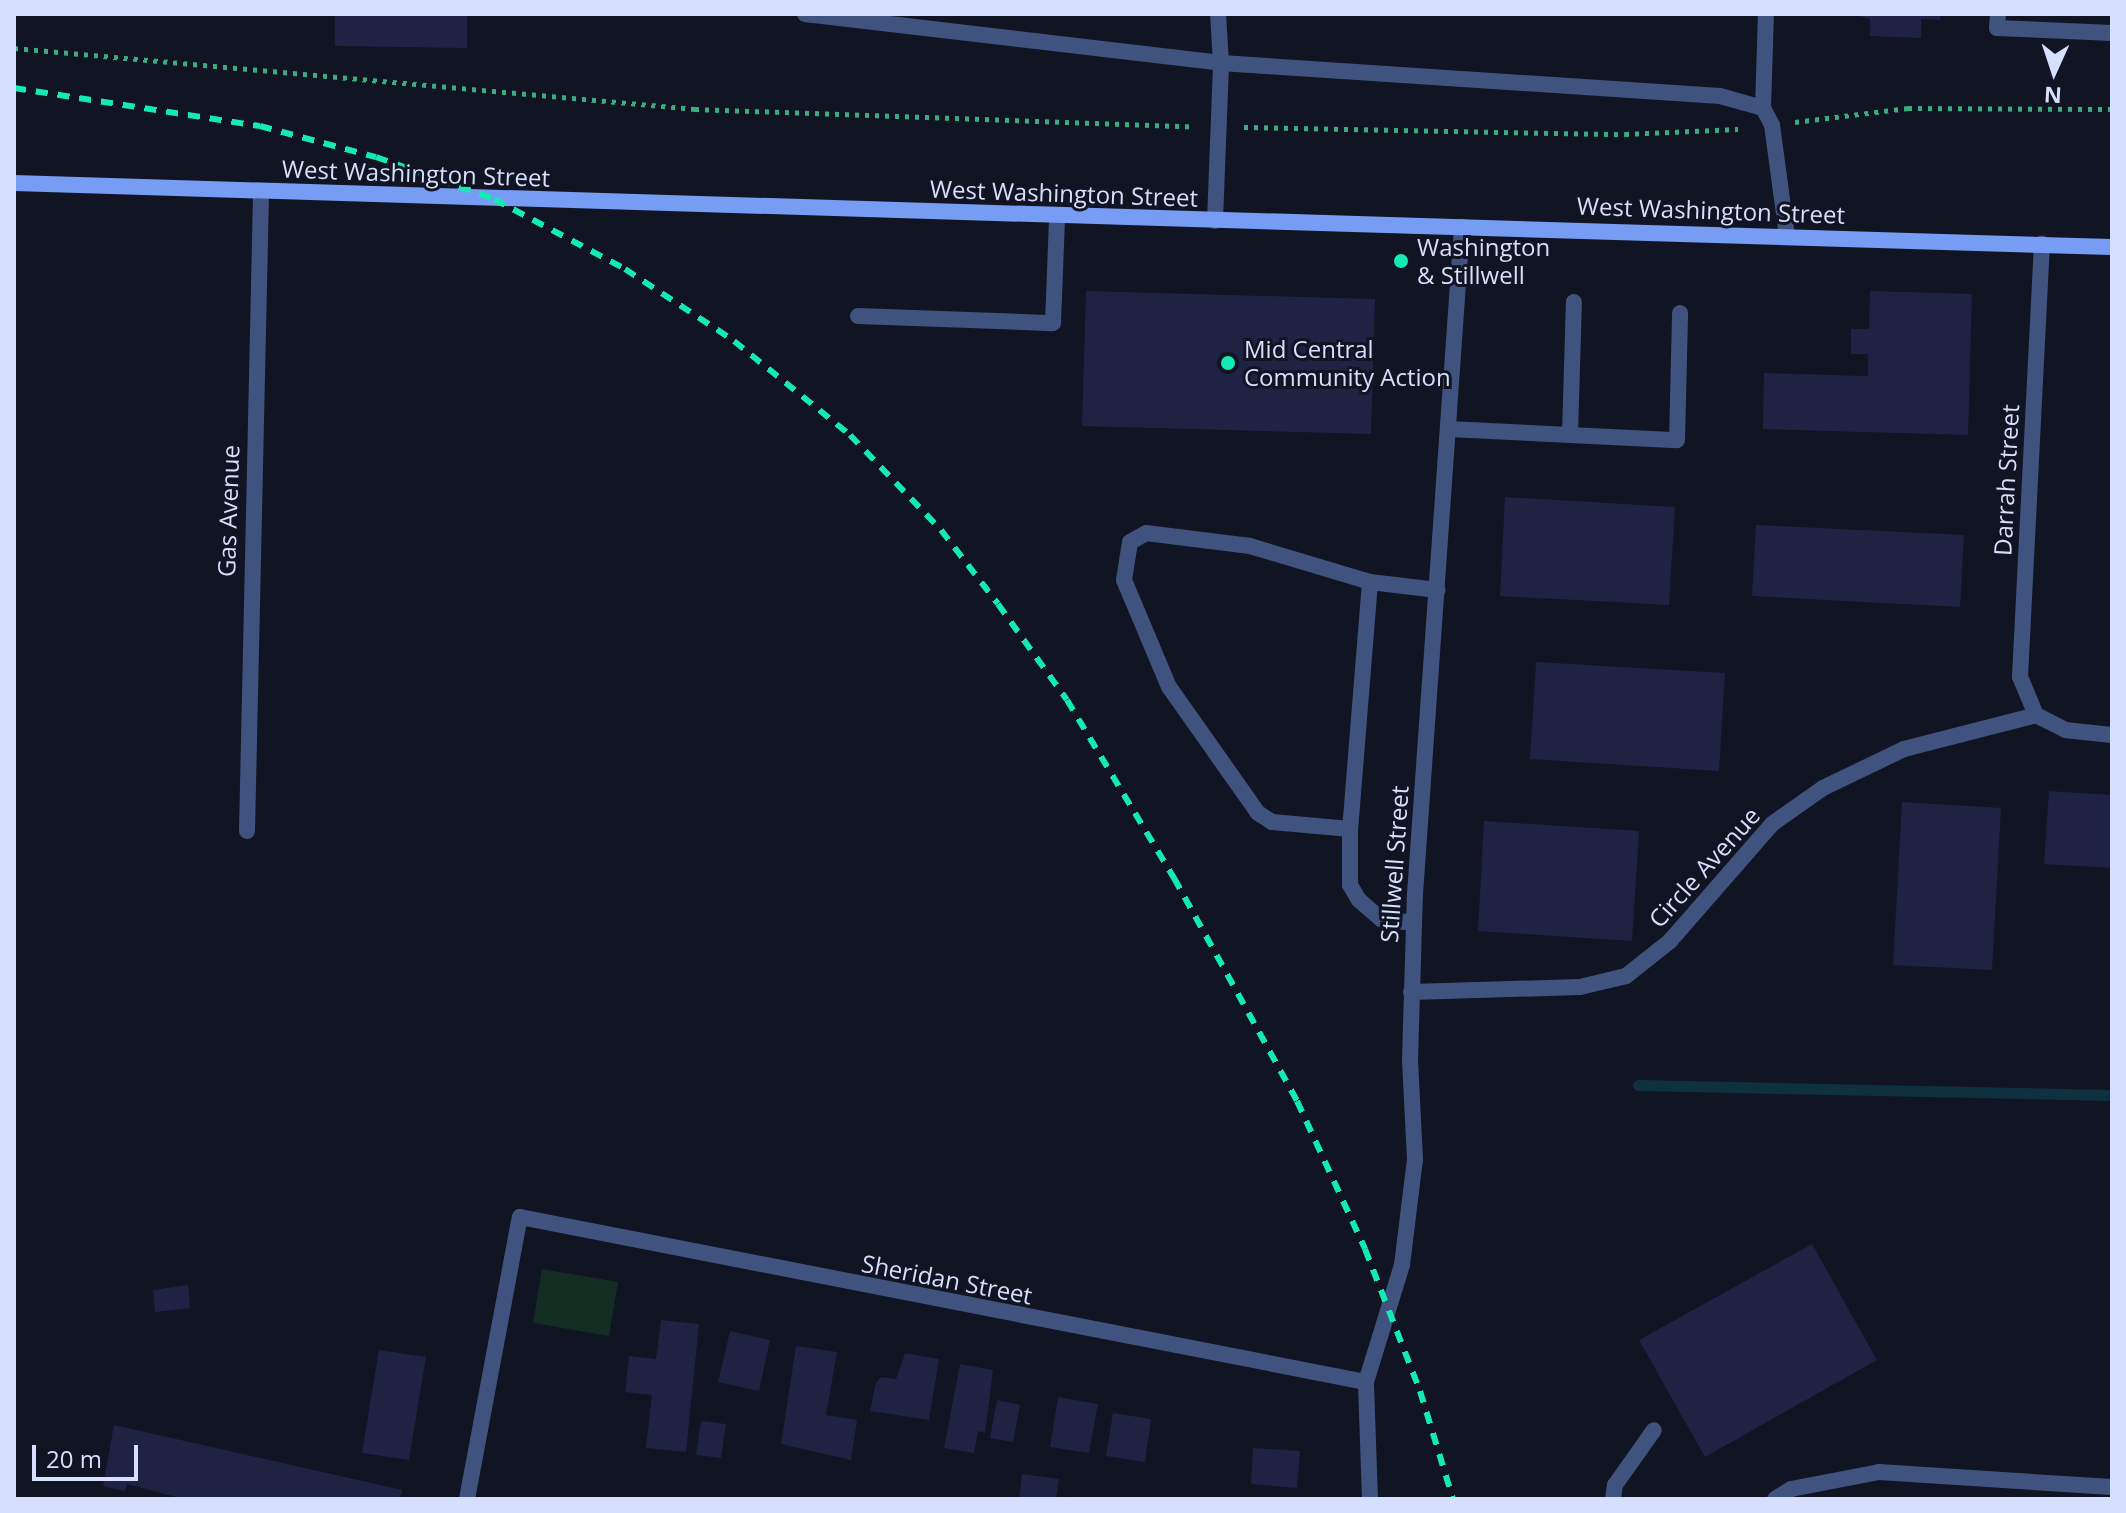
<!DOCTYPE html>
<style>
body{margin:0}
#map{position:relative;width:2126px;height:1513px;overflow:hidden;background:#111423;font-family:"Open Sans",sans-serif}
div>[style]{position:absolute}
.green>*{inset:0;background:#142d23}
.stream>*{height:11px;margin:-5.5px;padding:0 5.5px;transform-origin:5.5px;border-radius:5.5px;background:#0f303e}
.building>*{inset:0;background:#1e2343}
.path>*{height:5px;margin-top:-2.5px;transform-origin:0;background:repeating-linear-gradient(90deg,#3aac7e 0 4px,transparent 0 10px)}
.lane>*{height:16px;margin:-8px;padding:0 8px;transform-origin:8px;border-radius:8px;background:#40537e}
.street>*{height:16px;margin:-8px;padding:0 8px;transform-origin:8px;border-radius:8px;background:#40537e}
.secondary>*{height:16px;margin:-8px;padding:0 8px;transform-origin:8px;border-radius:8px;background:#769df3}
.rail>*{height:6px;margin-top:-3px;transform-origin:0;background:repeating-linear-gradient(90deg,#15e9b6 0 12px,transparent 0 22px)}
.dots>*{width:22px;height:22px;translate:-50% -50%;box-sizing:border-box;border:4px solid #111423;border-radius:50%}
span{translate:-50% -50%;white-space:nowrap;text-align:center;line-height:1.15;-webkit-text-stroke:6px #111423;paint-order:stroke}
.street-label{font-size:24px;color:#d6dffb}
.poi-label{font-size:24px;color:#d6dffb}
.left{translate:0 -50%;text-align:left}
.frame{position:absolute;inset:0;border:16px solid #d6dffb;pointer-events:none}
.north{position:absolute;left:2014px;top:32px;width:80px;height:80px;-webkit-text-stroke:6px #111423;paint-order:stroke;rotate:183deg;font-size:22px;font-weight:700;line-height:32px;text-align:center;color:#d6dffb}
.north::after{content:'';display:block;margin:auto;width:28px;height:36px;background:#d6dffb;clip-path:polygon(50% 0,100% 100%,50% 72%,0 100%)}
.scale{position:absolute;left:32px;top:1445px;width:106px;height:36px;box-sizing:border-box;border:4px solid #d6dffb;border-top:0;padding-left:10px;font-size:24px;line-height:28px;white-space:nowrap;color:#d6dffb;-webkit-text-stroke:6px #111423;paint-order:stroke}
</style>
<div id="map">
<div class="green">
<i style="clip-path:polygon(542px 1269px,618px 1282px,609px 1336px,533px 1323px)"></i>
</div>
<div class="stream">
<i style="left:1638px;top:1085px;width:474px;rotate:1.2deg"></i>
</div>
<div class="building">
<i style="clip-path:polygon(335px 14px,467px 14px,467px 48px,335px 46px)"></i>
<i style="clip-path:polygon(1851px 14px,1941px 14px,1940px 20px,1921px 19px,1921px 38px,1870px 36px,1870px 19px)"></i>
<i style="clip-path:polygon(1086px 291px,1375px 299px,1371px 434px,1082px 426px)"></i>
<i style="clip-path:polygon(1870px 291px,1972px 294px,1968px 435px,1763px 429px,1764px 373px,1868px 376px,1868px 354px,1851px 354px,1851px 329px,1869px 329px)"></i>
<i style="clip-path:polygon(1505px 497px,1675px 507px,1669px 605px,1500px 596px)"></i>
<i style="clip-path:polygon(1756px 525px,1964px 535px,1960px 607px,1752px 596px)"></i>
<i style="clip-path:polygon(1536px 662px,1725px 673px,1719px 771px,1530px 759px)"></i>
<i style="clip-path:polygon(2049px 791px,2112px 795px,2112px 868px,2044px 864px)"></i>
<i style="clip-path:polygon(1902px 802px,2001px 808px,1992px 970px,1893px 965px)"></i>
<i style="clip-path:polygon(1484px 821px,1639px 831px,1632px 941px,1478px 931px)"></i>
<i style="clip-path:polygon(1812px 1244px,1877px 1360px,1705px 1457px,1639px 1340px)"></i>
<i style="clip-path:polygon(188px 1285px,190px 1308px,155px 1312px,153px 1290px)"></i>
<i style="clip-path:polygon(661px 1320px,699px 1324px,686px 1452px,646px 1448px,652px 1395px,625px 1392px,629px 1356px,656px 1359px)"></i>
<i style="clip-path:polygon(730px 1331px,770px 1340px,759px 1391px,718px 1382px)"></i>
<i style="clip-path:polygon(796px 1346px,837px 1352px,826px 1415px,857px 1420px,851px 1460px,781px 1444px)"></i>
<i style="clip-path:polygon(379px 1350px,426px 1357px,409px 1460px,362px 1453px)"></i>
<i style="clip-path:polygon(905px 1353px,939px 1359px,929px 1420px,870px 1411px,876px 1383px,881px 1377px,896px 1379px)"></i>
<i style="clip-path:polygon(960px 1364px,993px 1370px,985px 1433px,978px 1431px,974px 1453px,944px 1448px)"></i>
<i style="clip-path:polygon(1058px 1397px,1098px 1404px,1089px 1453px,1050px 1447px)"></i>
<i style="clip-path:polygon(997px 1400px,1020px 1405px,1013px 1442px,990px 1438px)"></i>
<i style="clip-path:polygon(1113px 1413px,1151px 1419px,1145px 1462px,1106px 1456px)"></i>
<i style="clip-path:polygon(701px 1421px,726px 1424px,721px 1458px,696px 1455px)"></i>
<i style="clip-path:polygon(114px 1425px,402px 1490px,400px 1499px,184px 1499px,127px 1484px,125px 1491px,103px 1486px)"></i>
<i style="clip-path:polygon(1253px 1448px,1300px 1451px,1297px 1488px,1251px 1484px)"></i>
<i style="clip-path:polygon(1022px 1474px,1059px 1479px,1056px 1499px,1019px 1499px)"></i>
</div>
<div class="path">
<i style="left:14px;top:48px;width:684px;rotate:5.12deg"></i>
<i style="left:695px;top:109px;width:499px;rotate:2deg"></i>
<i style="left:1795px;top:122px;width:114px;rotate:-7.1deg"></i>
<i style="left:1908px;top:108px;width:204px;rotate:0.3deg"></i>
<i style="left:1244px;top:127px;width:381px;rotate:1.1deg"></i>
<i style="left:1625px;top:134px;width:113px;rotate:-2.5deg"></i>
</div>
<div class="lane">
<i style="left:805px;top:14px;width:419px;rotate:6.7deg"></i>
<i style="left:1221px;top:63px;width:49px;rotate:-93.5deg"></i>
<i style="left:1998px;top:14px;width:14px;rotate:94deg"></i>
<i style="left:1997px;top:28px;width:115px;rotate:2.5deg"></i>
<i style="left:1763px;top:108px;width:94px;rotate:-88.2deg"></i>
<i style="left:1215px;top:221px;width:158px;rotate:-87.8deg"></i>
<i style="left:1221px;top:63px;width:500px;rotate:3.78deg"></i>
<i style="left:1720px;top:96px;width:45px;rotate:15.6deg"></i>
<i style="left:1763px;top:108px;width:19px;rotate:62deg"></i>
<i style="left:1772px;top:125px;width:112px;rotate:82.3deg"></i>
<i style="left:858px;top:316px;width:195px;rotate:2.1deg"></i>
<i style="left:1053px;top:323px;width:106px;rotate:-87.8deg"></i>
<i style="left:1449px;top:429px;width:228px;rotate:2.8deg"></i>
<i style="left:1677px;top:440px;width:127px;rotate:-88.6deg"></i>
<i style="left:1570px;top:434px;width:132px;rotate:-88.3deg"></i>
<i style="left:1370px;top:582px;width:248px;rotate:94.6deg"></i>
<i style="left:1350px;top:829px;width:78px;rotate:-174.9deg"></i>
<i style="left:1272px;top:822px;width:17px;rotate:-147deg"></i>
<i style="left:1258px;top:813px;width:154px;rotate:-125.2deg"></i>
<i style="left:1169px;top:687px;width:116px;rotate:-112.8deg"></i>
<i style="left:1124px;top:580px;width:38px;rotate:-81deg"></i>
<i style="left:1130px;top:542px;width:18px;rotate:-29deg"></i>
<i style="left:1146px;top:533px;width:105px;rotate:7.1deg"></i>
<i style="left:1250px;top:546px;width:125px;rotate:16.7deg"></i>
<i style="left:1370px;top:582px;width:68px;rotate:6.7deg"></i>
<i style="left:1350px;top:829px;width:56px;rotate:90deg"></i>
<i style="left:1350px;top:885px;width:17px;rotate:59deg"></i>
<i style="left:1359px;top:900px;width:29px;rotate:41deg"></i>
<i style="left:1381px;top:919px;width:33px;rotate:7deg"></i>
<i style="left:1613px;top:1499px;width:14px;rotate:-82deg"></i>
<i style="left:1615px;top:1485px;width:67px;rotate:-54.7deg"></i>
<i style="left:1775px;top:1499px;width:19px;rotate:-32deg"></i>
<i style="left:1791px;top:1489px;width:90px;rotate:-10.9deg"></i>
<i style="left:1879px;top:1472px;width:233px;rotate:3.7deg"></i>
</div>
<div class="street">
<i style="left:2036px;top:715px;width:41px;rotate:-112.8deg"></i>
<i style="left:2020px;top:677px;width:434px;rotate:-87.1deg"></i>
<i style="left:247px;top:831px;width:638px;rotate:-88.74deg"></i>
<i style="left:1411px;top:992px;width:169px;rotate:-1.7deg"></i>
<i style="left:1580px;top:987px;width:47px;rotate:-13.4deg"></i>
<i style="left:1626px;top:976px;width:56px;rotate:-38.5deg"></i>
<i style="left:1670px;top:941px;width:155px;rotate:-48.9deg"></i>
<i style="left:1772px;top:824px;width:62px;rotate:-35.2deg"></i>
<i style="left:1823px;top:788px;width:90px;rotate:-25.7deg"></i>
<i style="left:1904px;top:749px;width:136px;rotate:-14.4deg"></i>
<i style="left:2036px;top:715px;width:33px;rotate:27deg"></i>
<i style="left:2065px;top:730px;width:47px;rotate:6.1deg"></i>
<i style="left:467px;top:1499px;width:287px;rotate:-79.4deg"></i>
<i style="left:520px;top:1217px;width:862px;rotate:11.04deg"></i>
<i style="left:1370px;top:1499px;width:117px;rotate:-92deg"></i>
<i style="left:1366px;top:1382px;width:122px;rotate:-72.9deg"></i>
<i style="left:1402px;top:1265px;width:107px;rotate:-83deg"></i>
<i style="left:1415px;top:1159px;width:99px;rotate:-92.9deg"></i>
<i style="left:1410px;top:1060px;width:166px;rotate:-88.3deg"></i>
<i style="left:1415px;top:894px;width:669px;rotate:-85.97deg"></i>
</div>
<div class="secondary">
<i style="left:14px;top:183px;width:2099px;rotate:1.75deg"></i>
</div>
<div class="rail">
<i style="left:14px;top:88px;width:249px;rotate:8.8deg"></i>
<i style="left:260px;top:126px;width:120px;rotate:15deg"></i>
<i style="left:376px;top:157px;width:125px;rotate:19.6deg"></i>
<i style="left:494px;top:199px;width:149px;rotate:28.1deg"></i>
<i style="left:625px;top:269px;width:131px;rotate:33.4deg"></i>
<i style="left:734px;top:341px;width:149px;rotate:39deg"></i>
<i style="left:850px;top:435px;width:132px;rotate:46.2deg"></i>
<i style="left:941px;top:530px;width:93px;rotate:52.4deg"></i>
<i style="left:998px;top:604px;width:118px;rotate:54.3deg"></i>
<i style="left:1067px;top:700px;width:208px;rotate:59deg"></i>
<i style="left:1174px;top:878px;width:255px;rotate:61.1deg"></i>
<i style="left:1297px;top:1101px;width:163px;rotate:65.3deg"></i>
<i style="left:1365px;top:1249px;width:152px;rotate:68.8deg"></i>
<i style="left:1420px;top:1391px;width:113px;rotate:73deg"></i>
</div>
<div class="dots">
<i style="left:1401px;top:261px;background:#15e9b6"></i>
<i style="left:1228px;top:363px;background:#15e9b6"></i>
</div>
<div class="street-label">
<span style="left:416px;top:173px;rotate:2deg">West Washington Street</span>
<span style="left:1064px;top:193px;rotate:2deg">West Washington Street</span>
<span style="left:1711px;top:210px;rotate:2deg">West Washington Street</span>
<span style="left:2006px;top:480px;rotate:-87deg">Darrah Street</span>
<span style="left:228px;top:511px;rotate:-88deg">Gas Avenue</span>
<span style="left:1394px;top:864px;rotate:-86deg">Stillwell Street</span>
<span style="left:1704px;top:867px;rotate:-48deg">Circle Avenue</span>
<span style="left:947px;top:1279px;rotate:11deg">Sheridan Street</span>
</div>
<div class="poi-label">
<span class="left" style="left:1417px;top:261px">Washington<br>&amp; Stillwell</span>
<span class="left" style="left:1244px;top:363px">Mid Central<br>Community Action</span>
</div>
<div class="frame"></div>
<div class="north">N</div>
<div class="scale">20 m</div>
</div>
